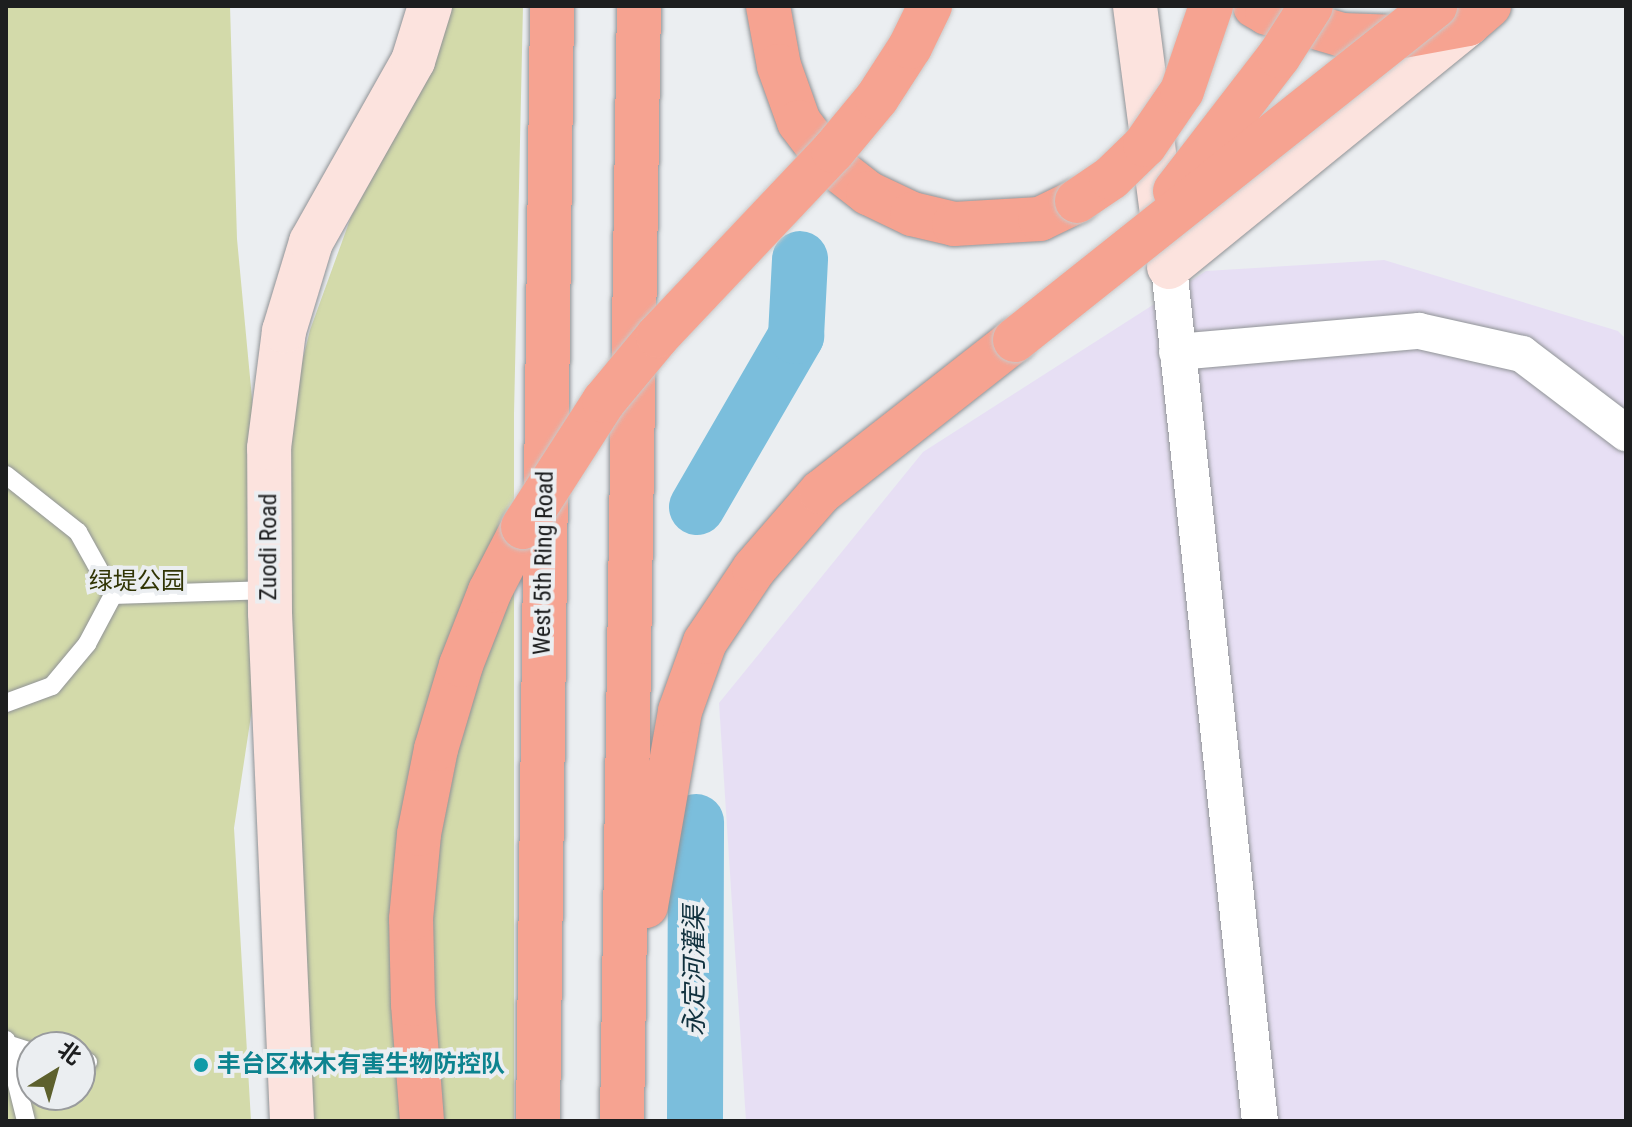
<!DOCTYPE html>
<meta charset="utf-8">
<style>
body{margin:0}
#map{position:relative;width:1632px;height:1127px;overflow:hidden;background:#ebeef1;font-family:"Roboto Condensed","Noto Sans SC",sans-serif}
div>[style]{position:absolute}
.industrial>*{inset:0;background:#e7dff4}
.green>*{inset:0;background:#d3daaa}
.river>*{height:56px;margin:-28px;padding:0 28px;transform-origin:28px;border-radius:28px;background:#7bbedc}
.roads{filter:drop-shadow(0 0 2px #909396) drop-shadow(0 0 2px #909396)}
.lane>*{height:18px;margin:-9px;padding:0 9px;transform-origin:9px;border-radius:9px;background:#fff}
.street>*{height:36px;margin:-18px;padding:0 18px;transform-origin:18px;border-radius:18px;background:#fff}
.secondary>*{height:44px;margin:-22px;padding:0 22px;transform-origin:22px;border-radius:22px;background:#fce3de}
.highway>*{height:44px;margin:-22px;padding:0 22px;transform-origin:22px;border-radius:22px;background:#f6a391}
.bridges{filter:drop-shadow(0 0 2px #c9c9c9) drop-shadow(0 0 2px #c9c9c9)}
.highway-bridge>*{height:44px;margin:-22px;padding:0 22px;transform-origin:22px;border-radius:22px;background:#f6a391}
.dots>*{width:22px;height:22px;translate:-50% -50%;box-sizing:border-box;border:4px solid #ebeef1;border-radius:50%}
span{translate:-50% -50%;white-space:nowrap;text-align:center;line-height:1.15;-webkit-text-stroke:8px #ebeef1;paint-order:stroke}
.street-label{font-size:24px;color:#1d1e1f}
.park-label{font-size:24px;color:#303404}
.culture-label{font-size:24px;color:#0d838f;font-weight:700}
.left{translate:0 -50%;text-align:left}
.water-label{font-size:26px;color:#10303d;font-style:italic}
.frame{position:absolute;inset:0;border:8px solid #1d1e1f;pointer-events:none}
.north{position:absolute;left:16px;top:1031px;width:80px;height:80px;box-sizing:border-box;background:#ebeef1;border:2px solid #999b9d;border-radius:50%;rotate:37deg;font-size:22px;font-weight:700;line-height:32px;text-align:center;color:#1d1e1f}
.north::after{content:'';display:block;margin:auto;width:28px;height:36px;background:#5d602d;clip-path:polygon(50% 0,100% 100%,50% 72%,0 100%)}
</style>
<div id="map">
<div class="industrial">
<i style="clip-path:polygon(1384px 260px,1618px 331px,1626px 339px,1626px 1121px,746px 1121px,719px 703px,923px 452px,1206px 271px)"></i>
</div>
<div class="green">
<i style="clip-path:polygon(evenodd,6px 6px,230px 6px,237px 239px,270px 590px,234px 828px,251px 1121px,6px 1121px,6px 6px,32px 1047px,80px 1047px,80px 1095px,32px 1095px,32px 1047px)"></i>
<i style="clip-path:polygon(449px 6px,523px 6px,514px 414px,514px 1121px,309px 1121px,299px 949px,286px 427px,310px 330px,351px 217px,435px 61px)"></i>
</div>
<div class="river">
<i style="left:697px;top:507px;width:198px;rotate:-59.9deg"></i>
<i style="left:796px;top:336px;width:77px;rotate:-87deg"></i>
<i style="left:695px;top:1121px;width:299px;rotate:-89.8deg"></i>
</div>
<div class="roads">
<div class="lane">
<i style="left:6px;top:475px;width:92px;rotate:38.4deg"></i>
<i style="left:78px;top:532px;width:72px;rotate:60.9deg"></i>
<i style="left:113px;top:595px;width:157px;rotate:-1.8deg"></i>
<i style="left:6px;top:703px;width:49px;rotate:-20.3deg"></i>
<i style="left:52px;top:686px;width:55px;rotate:-50.2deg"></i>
<i style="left:87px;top:644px;width:55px;rotate:-62deg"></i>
<i style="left:6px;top:1040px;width:83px;rotate:76.1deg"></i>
<i style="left:7px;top:1044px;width:26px;rotate:18deg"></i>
<i style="left:80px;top:1062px;width:8px"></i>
</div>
<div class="street">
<i style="left:1169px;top:267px;width:859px;rotate:83.92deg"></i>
<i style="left:1177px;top:352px;width:243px;rotate:-5deg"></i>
<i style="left:1419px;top:331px;width:106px;rotate:12.6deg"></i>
<i style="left:1522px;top:354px;width:131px;rotate:37.2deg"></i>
</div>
<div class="secondary">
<i style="left:1135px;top:6px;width:233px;rotate:82.6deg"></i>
<i style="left:1169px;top:267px;width:385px;rotate:-39.1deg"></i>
<i style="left:292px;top:1121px;width:508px;rotate:-92.48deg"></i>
<i style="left:270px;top:613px;width:165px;rotate:-90.3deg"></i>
<i style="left:269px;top:448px;width:118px;rotate:-82.7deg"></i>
<i style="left:284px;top:331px;width:93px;rotate:-73.1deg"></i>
<i style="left:311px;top:242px;width:208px;rotate:-60.6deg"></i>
<i style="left:413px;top:61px;width:58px;rotate:-72.8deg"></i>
</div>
<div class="highway">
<i style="left:768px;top:6px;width:61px;rotate:79.6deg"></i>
<i style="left:779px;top:66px;width:59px;rotate:70.3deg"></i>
<i style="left:799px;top:122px;width:54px;rotate:52.5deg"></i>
<i style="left:832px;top:165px;width:46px;rotate:37.9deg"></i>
<i style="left:868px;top:193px;width:49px;rotate:25.5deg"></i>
<i style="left:912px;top:214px;width:43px;rotate:13.4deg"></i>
<i style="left:954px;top:224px;width:86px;rotate:-3.3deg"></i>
<i style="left:1040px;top:219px;width:41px;rotate:-25.9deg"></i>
<i style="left:1255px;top:6px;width:14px;rotate:30deg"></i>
<i style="left:1267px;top:13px;width:78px;rotate:16.3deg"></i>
<i style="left:1342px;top:35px;width:55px;rotate:2.1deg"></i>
<i style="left:1397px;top:37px;width:72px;rotate:-10.4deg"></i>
<i style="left:1468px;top:24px;width:28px;rotate:-41deg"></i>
<i style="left:646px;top:906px;width:198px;rotate:-80.1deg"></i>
<i style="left:680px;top:711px;width:73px;rotate:-70.1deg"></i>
<i style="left:705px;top:642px;width:88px;rotate:-56.1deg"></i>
<i style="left:754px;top:569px;width:102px;rotate:-49deg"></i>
<i style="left:821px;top:492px;width:246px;rotate:-38.1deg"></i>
<i style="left:422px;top:1121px;width:117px;rotate:-94.4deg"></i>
<i style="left:413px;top:1004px;width:85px;rotate:-91.3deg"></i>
<i style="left:411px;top:919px;width:85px;rotate:-84.6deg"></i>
<i style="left:419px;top:834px;width:87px;rotate:-78.7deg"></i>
<i style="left:436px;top:749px;width:88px;rotate:-73.4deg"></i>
<i style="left:461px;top:665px;width:79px;rotate:-68.6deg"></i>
<i style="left:490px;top:591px;width:72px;rotate:-62.7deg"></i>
<i style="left:538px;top:1121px;width:1115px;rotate:-89.28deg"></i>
<i style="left:622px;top:1121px;width:1115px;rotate:-89.13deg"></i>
</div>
</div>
<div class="bridges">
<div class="highway-bridge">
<i style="left:1175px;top:191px;width:170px;rotate:-52.4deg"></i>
<i style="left:1279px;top:56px;width:59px;rotate:-57.4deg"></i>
<i style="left:1077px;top:201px;width:41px;rotate:-34.1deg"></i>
<i style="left:1111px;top:178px;width:47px;rotate:-44.1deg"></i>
<i style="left:1145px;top:145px;width:65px;rotate:-55.6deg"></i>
<i style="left:1182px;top:91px;width:90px;rotate:-71.2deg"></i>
<i style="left:1015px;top:340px;width:537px;rotate:-38.49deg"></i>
<i style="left:523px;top:527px;width:150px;rotate:-57.3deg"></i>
<i style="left:604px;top:401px;width:85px;rotate:-50.3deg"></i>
<i style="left:658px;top:336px;width:255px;rotate:-46.6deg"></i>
<i style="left:833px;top:151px;width:69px;rotate:-50.3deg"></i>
<i style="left:877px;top:98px;width:61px;rotate:-57.1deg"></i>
<i style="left:910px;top:47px;width:46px;rotate:-64deg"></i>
</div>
</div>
<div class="dots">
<i style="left:201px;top:1065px;background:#0f9aa8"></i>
</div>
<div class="street-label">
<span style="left:269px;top:547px;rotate:-90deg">Zuodi Road</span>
<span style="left:544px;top:563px;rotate:-89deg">West 5th Ring Road</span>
</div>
<div class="park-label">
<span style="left:137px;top:582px">绿堤公园</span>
</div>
<div class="culture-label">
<span class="left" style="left:217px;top:1065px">丰台区林木有害生物防控队</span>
</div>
<div class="water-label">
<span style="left:695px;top:971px;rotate:-90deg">永定河灌渠</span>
</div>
<div class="frame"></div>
<div class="north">北</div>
</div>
